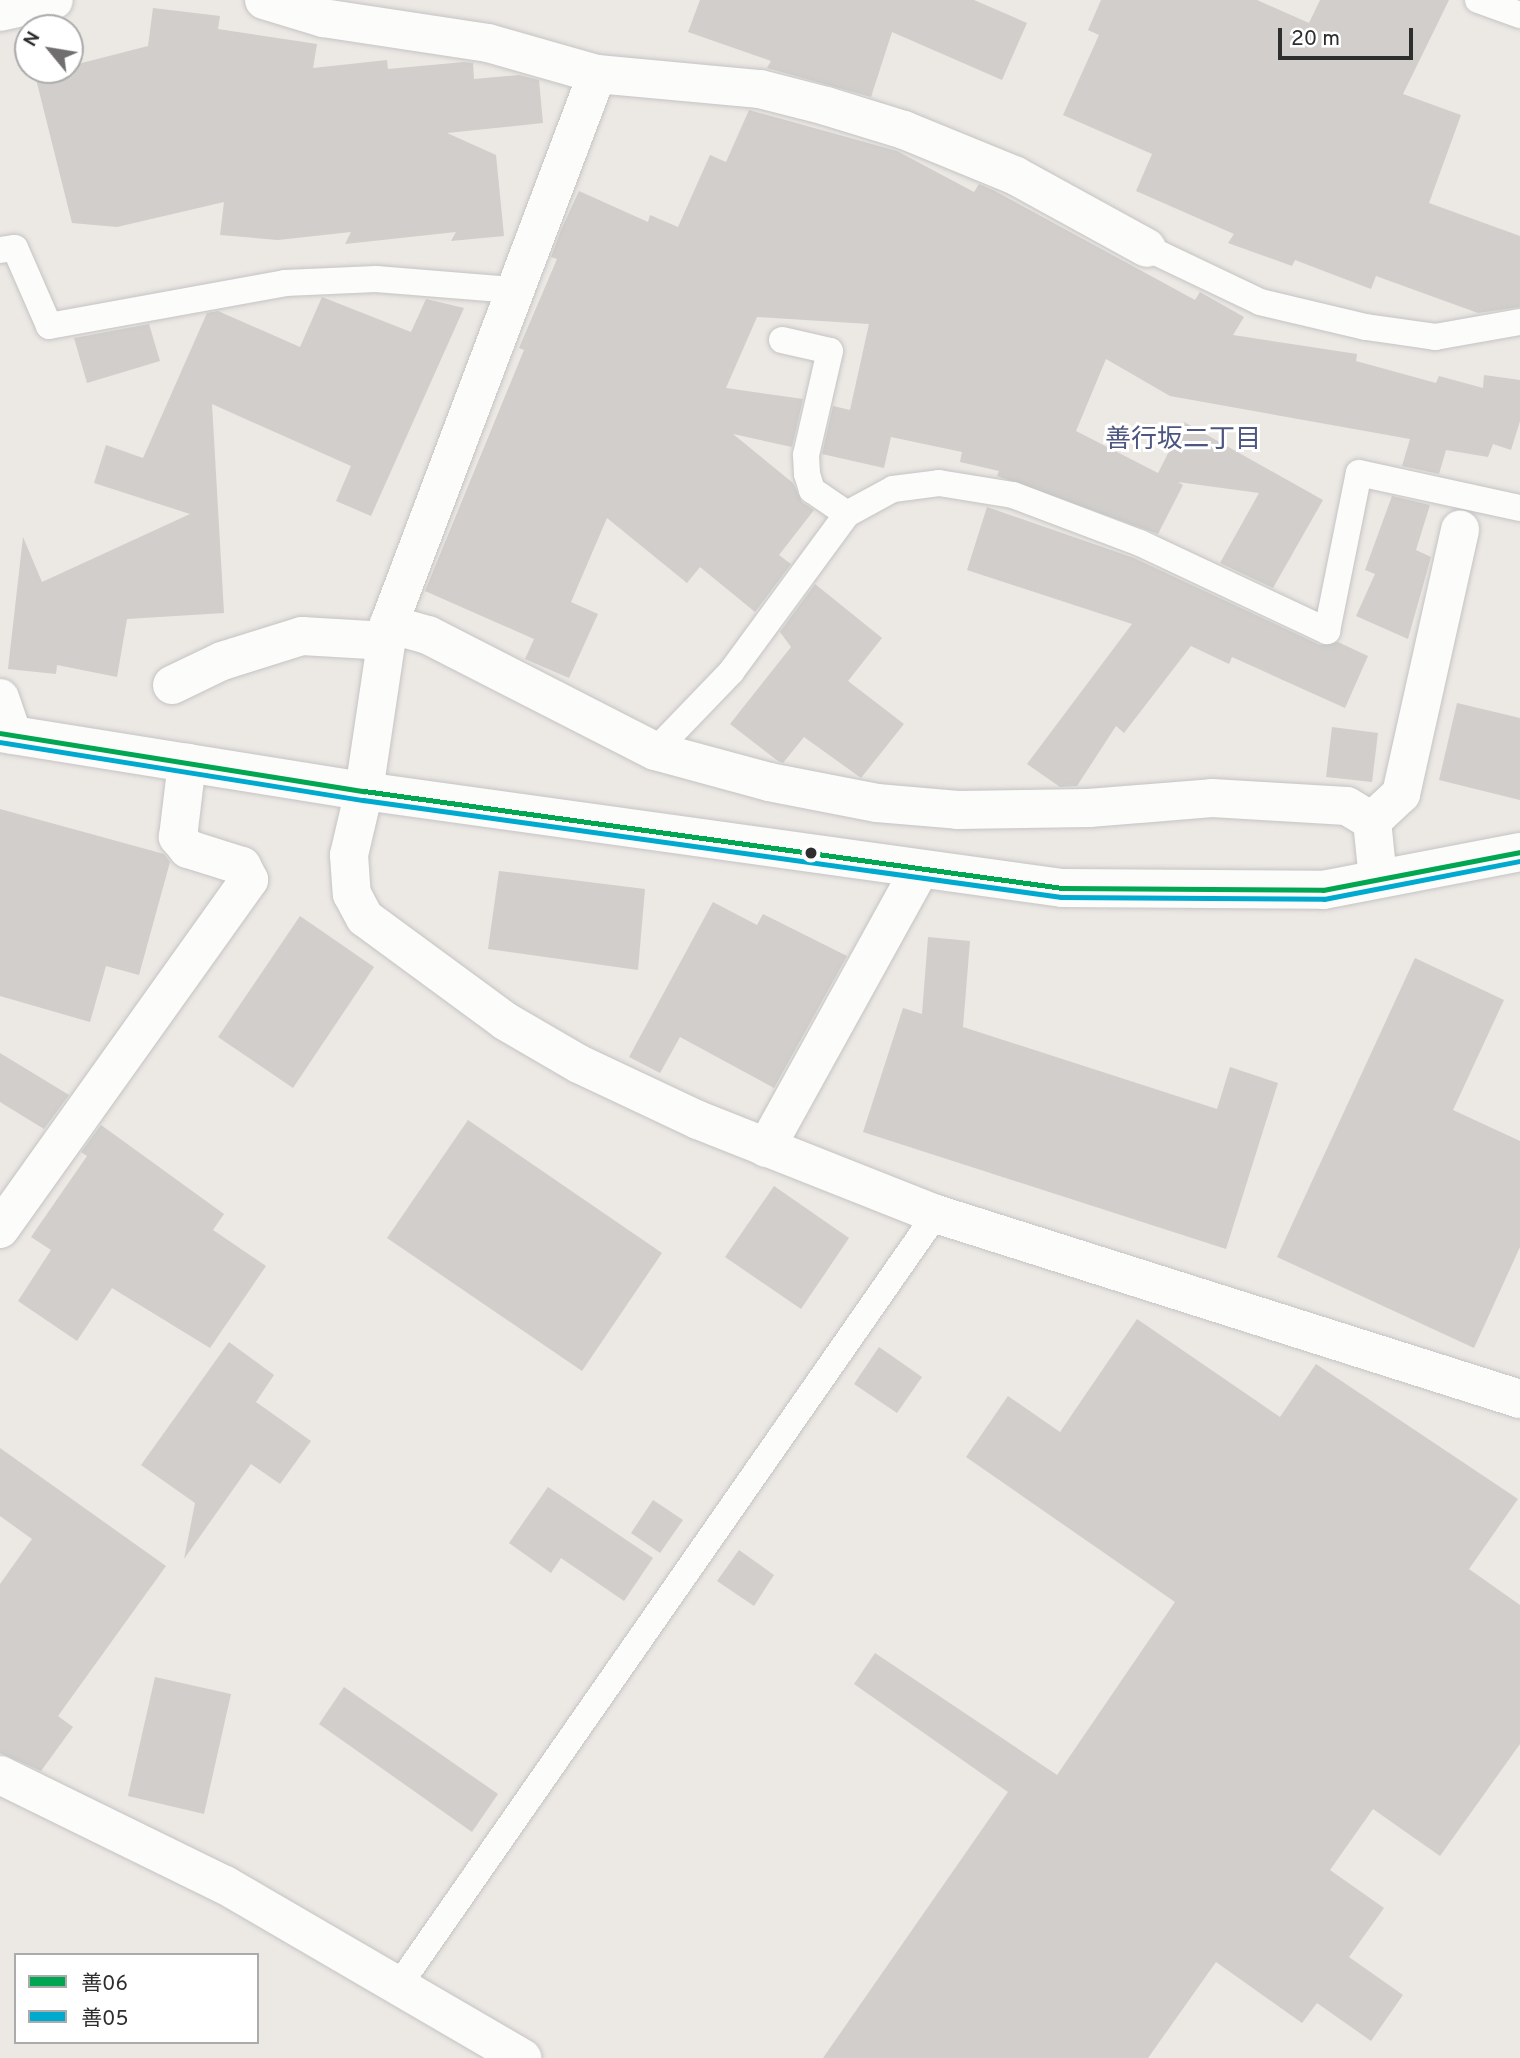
<!DOCTYPE html>
<meta charset="utf-8">
<style>
body{margin:0}
#map{position:relative;width:1520px;height:2058px;overflow:hidden;background:#ece8e4;font-family:Overpass,"Noto Sans JP",sans-serif}
div>[style]{position:absolute}
.building>*{inset:0;background:#d1cecb}
.roads{filter:drop-shadow(0 0 2px #c5c4c5) drop-shadow(0 0 2px #c5c4c5)}
.lane>*{height:26px;margin:-13px;padding:0 13px;transform-origin:13px;border-radius:13px;background:#fcfcfb}
.street>*{height:38px;margin:-19px;padding:0 19px;transform-origin:19px;border-radius:19px;background:#fcfcfb}
.secondary>*{height:38px;margin:-19px;padding:0 19px;transform-origin:19px;border-radius:19px;background:#fcfcfb}
.bus-1>*{height:5px;margin:-2.5px;padding:0 2.5px;transform-origin:2.5px;border-radius:2.5px;background:#00a651}
.bus-2>*{height:5px;margin:-2.5px;padding:0 2.5px;transform-origin:2.5px;border-radius:2.5px;background:#00a9ce}
.dots>*{width:19px;height:19px;translate:-50% -50%;box-sizing:border-box;border:4px solid #fff;border-radius:50%}
span{translate:-50% -50%;white-space:nowrap;text-align:center;line-height:1.15;-webkit-text-stroke:6px #fff;paint-order:stroke}
.neighbourhood-label{font-size:26px;color:#4d5680}
.legend{position:absolute;left:14px;top:1953px;width:245px;height:91px;box-sizing:border-box;background:#fff;border:2px solid #ababab;margin:0;padding:9px 12px;list-style:none;font-size:21px;color:#2e2e2e}
.legend li{display:flex;align-items:center;gap:14px;height:35px}
.legend b{width:35px;border:2px solid #ababab}
.north{position:absolute;left:14px;top:14px;width:70px;height:70px;box-sizing:border-box;background:#fff;border:2px solid #ababab;border-radius:50%;rotate:300deg;font-size:19px;font-weight:700;line-height:28px;text-align:center;color:#2e2e2e}
.north::after{content:'';display:block;margin:auto;width:24px;height:32px;background:#706f6e;clip-path:polygon(50% 0,100% 100%,50% 72%,0 100%)}
.scale{position:absolute;left:1278px;top:28px;width:135px;height:32px;box-sizing:border-box;border:4px solid #2e2e2e;border-top:0;padding-left:9px;font-size:21px;line-height:24px;white-space:nowrap;color:#2e2e2e;-webkit-text-stroke:5px #fff;paint-order:stroke}
</style>
<div id="map">
<div class="building">
<i style="clip-path:polygon(700px 0,974px 0,1027px 23px,1002px 80px,892px 32px,871px 97px,767px 68px,771px 61px,688px 32px)"></i>
<i style="clip-path:polygon(1101px 0,1257px 0,1309px 23px,1320px 0,1449px 0,1403px 94px,1461px 115px,1429px 203px,1520px 236px,1520px 307px,1478px 313px,1376px 276px,1371px 289px,1295px 260px,1292px 266px,1228px 243px,1234px 234px,1136px 191px,1152px 154px,1063px 115px,1099px 35px,1088px 30px)"></i>
<i style="clip-path:polygon(153px 8px,220px 16px,218px 29px,317px 44px,313px 68px,387px 60px,388px 69px,464px 62px,473px 63px,474px 79px,519px 75px,539px 80px,543px 123px,447px 133px,496px 155px,504px 236px,451px 241px,456px 232px,345px 244px,351px 232px,278px 240px,220px 235px,224px 202px,117px 227px,72px 223px,35px 75px,148px 46px)"></i>
<i style="clip-path:polygon(749px 110px,897px 151px,974px 192px,979px 184px,995px 191px,1195px 300px,1200px 292px,1244px 317px,1233px 335px,1357px 354px,1356px 361px,1436px 383px,1439px 376px,1483px 388px,1484px 375px,1520px 380px,1520px 421px,1511px 450px,1493px 444px,1488px 457px,1446px 450px,1439px 474px,1402px 466px,1410px 439px,1170px 396px,1106px 359px,1076px 431px,1158px 473px,1184px 422px,1323px 500px,1273px 588px,1220px 563px,1259px 493px,1178px 482px,1183px 485px,1158px 534px,997px 476px,999px 471px,960px 462px,962px 452px,891px 437px,884px 468px,822px 454px,833px 406px,850px 410px,869px 324px,757px 317px,726px 388px,803px 399px,792px 447px,733px 434px,793px 483px,802px 502px,814px 510px,779px 555px,791px 564px,755px 612px,700px 567px,687px 583px,607px 518px,571px 602px,598px 614px,569px 678px,525px 659px,534px 639px,425px 591px,524px 350px,519px 348px,557px 259px,551px 257px,561px 230px,579px 191px,648px 222px,650px 215px,678px 227px,710px 155px,726px 162px)"></i>
<i style="clip-path:polygon(322px 297px,411px 332px,426px 299px,464px 308px,371px 516px,336px 501px,351px 466px,212px 404px,224px 613px,127px 619px,117px 677px,57px 665px,56px 674px,8px 669px,23px 537px,42px 582px,190px 514px,94px 483px,106px 445px,143px 458px,207px 313px,218px 311px,300px 347px)"></i>
<i style="clip-path:polygon(149px 324px,160px 361px,87px 383px,74px 338px)"></i>
<i style="clip-path:polygon(1392px 496px,1430px 505px,1416px 550px,1431px 557px,1408px 639px,1356px 616px,1375px 574px,1365px 570px)"></i>
<i style="clip-path:polygon(987px 507px,1134px 558px,1320px 645px,1338px 642px,1368px 656px,1345px 708px,1232px 657px,1229px 664px,1191px 646px,1124px 733px,1116px 726px,1077px 786px,1060px 787px,1027px 764px,1132px 624px,967px 570px)"></i>
<i style="clip-path:polygon(815px 584px,882px 638px,848px 681px,904px 724px,861px 778px,804px 737px,783px 763px,778px 761px,730px 724px,791px 647px,780px 632px)"></i>
<i style="clip-path:polygon(1457px 703px,1520px 718px,1520px 800px,1439px 780px)"></i>
<i style="clip-path:polygon(1332px 727px,1378px 733px,1372px 782px,1326px 777px)"></i>
<i style="clip-path:polygon(0 809px,164px 854px,170px 862px,139px 975px,106px 966px,90px 1022px,0 996px)"></i>
<i style="clip-path:polygon(499px 871px,645px 889px,638px 970px,488px 949px)"></i>
<i style="clip-path:polygon(713px 902px,757px 925px,763px 914px,847px 956px,774px 1088px,680px 1037px,660px 1073px,629px 1057px)"></i>
<i style="clip-path:polygon(300px 916px,374px 967px,293px 1088px,218px 1037px)"></i>
<i style="clip-path:polygon(928px 937px,970px 941px,963px 1027px,1217px 1109px,1230px 1067px,1278px 1083px,1226px 1249px,863px 1132px,903px 1008px,922px 1014px)"></i>
<i style="clip-path:polygon(1415px 958px,1504px 1000px,1453px 1110px,1520px 1141px,1520px 1247px,1474px 1348px,1277px 1257px)"></i>
<i style="clip-path:polygon(0 1053px,69px 1095px,44px 1129px,0 1102px)"></i>
<i style="clip-path:polygon(468px 1120px,662px 1253px,582px 1371px,387px 1238px)"></i>
<i style="clip-path:polygon(101px 1125px,224px 1214px,213px 1230px,266px 1266px,210px 1348px,112px 1288px,77px 1341px,18px 1301px,51px 1250px,31px 1237px,87px 1156px,81px 1152px)"></i>
<i style="clip-path:polygon(774px 1186px,849px 1238px,801px 1309px,725px 1257px)"></i>
<i style="clip-path:polygon(1137px 1319px,1280px 1417px,1316px 1364px,1518px 1499px,1469px 1569px,1520px 1605px,1520px 1744px,1440px 1856px,1373px 1809px,1330px 1870px,1384px 1908px,1349px 1957px,1403px 1995px,1371px 2041px,1317px 2003px,1302px 2023px,1216px 1962px,1148px 2058px,823px 2058px,1008px 1792px,854px 1684px,875px 1653px,1057px 1775px,1175px 1602px,966px 1457px,1008px 1396px,1060px 1432px)"></i>
<i style="clip-path:polygon(229px 1342px,274px 1375px,256px 1402px,311px 1441px,280px 1484px,251px 1464px,184px 1559px,195px 1503px,141px 1465px)"></i>
<i style="clip-path:polygon(879px 1347px,922px 1377px,897px 1413px,854px 1384px)"></i>
<i style="clip-path:polygon(0 1448px,166px 1566px,58px 1716px,73px 1727px,41px 1771px,0 1753px,0 1584px,32px 1539px,0 1516px)"></i>
<i style="clip-path:polygon(548px 1487px,653px 1558px,624px 1601px,561px 1558px,551px 1573px,509px 1543px)"></i>
<i style="clip-path:polygon(653px 1500px,683px 1520px,660px 1553px,631px 1533px)"></i>
<i style="clip-path:polygon(739px 1550px,774px 1575px,754px 1606px,717px 1581px)"></i>
<i style="clip-path:polygon(155px 1677px,231px 1694px,204px 1814px,128px 1796px)"></i>
<i style="clip-path:polygon(344px 1687px,498px 1794px,472px 1832px,319px 1724px)"></i>
</div>
<div class="roads">
<div class="lane">
<i style="left:1478px;top:0;width:45px;rotate:19.7deg"></i>
<i style="left:1147px;top:248px;width:125px;rotate:25.5deg"></i>
<i style="left:1260px;top:302px;width:109px;rotate:13.3deg"></i>
<i style="left:1366px;top:327px;width:70px;rotate:8.2deg"></i>
<i style="left:1435px;top:337px;width:86px;rotate:-10deg"></i>
<i style="left:0;top:250px;width:15px;rotate:-8deg"></i>
<i style="left:15px;top:248px;width:85px;rotate:66.4deg"></i>
<i style="left:49px;top:326px;width:240px;rotate:-10.3deg"></i>
<i style="left:285px;top:283px;width:91px;rotate:-2.5deg"></i>
<i style="left:376px;top:279px;width:137px;rotate:4.6deg"></i>
<i style="left:782px;top:340px;width:49px;rotate:12.9deg"></i>
<i style="left:830px;top:351px;width:107px;rotate:103deg"></i>
<i style="left:806px;top:455px;width:19px;rotate:87deg"></i>
<i style="left:807px;top:474px;width:17px;rotate:73deg"></i>
<i style="left:812px;top:490px;width:42px;rotate:34.4deg"></i>
<i style="left:655px;top:751px;width:110px;rotate:-46.1deg"></i>
<i style="left:731px;top:672px;width:196px;rotate:-53.7deg"></i>
<i style="left:847px;top:514px;width:52px;rotate:-28.5deg"></i>
<i style="left:893px;top:489px;width:46px;rotate:-7.4deg"></i>
<i style="left:939px;top:483px;width:75px;rotate:9.2deg"></i>
<i style="left:1013px;top:495px;width:136px;rotate:20.7deg"></i>
<i style="left:1140px;top:543px;width:207px;rotate:25.2deg"></i>
<i style="left:1327px;top:631px;width:161px;rotate:-78.6deg"></i>
<i style="left:1359px;top:473px;width:165px;rotate:12.3deg"></i>
<i style="left:399px;top:1985px;width:940px;rotate:-55.14deg"></i>
</div>
<div class="street">
<i style="left:264px;top:0;width:62px;rotate:17deg"></i>
<i style="left:323px;top:18px;width:167px;rotate:8.6deg"></i>
<i style="left:488px;top:43px;width:113px;rotate:15.9deg"></i>
<i style="left:597px;top:74px;width:164px;rotate:5.3deg"></i>
<i style="left:760px;top:89px;width:68px;rotate:14.4deg"></i>
<i style="left:826px;top:106px;width:82px;rotate:17.1deg"></i>
<i style="left:904px;top:130px;width:121px;rotate:22.3deg"></i>
<i style="left:1016px;top:176px;width:149px;rotate:28.8deg"></i>
<i style="left:0;top:12px;width:55px;rotate:-12.5deg"></i>
<i style="left:389px;top:624px;width:41px;rotate:15.8deg"></i>
<i style="left:428px;top:635px;width:255px;rotate:27.1deg"></i>
<i style="left:655px;top:751px;width:118px;rotate:15.2deg"></i>
<i style="left:769px;top:782px;width:110px;rotate:11deg"></i>
<i style="left:877px;top:803px;width:81px;rotate:4.9deg"></i>
<i style="left:958px;top:810px;width:131px;rotate:-0.9deg"></i>
<i style="left:1089px;top:808px;width:123px;rotate:-4.6deg"></i>
<i style="left:1212px;top:798px;width:135px;rotate:3.4deg"></i>
<i style="left:1347px;top:806px;width:29px;rotate:31deg"></i>
<i style="left:172px;top:685px;width:55px;rotate:-25.6deg"></i>
<i style="left:222px;top:661px;width:84px;rotate:-17.4deg"></i>
<i style="left:302px;top:636px;width:85px;rotate:3.4deg"></i>
<i style="left:0;top:698px;width:39px;rotate:71deg"></i>
<i style="left:364px;top:791px;width:169px;rotate:-81.5deg"></i>
<i style="left:389px;top:624px;width:588px;rotate:-69.28deg"></i>
<i style="left:1378px;top:879px;width:58px;rotate:-95.9deg"></i>
<i style="left:1372px;top:821px;width:40px;rotate:-43deg"></i>
<i style="left:1401px;top:794px;width:271px;rotate:-77.4deg"></i>
<i style="left:766px;top:1148px;width:316px;rotate:-61.1deg"></i>
<i style="left:0;top:1229px;width:429px;rotate:-54.5deg"></i>
<i style="left:249px;top:880px;width:16px;rotate:-117deg"></i>
<i style="left:242px;top:866px;width:57px;rotate:-162.5deg"></i>
<i style="left:188px;top:849px;width:16px;rotate:-130deg"></i>
<i style="left:178px;top:837px;width:75px;rotate:-83.1deg"></i>
<i style="left:0;top:1775px;width:250px;rotate:26.1deg"></i>
<i style="left:225px;top:1885px;width:344px;rotate:30.2deg"></i>
</div>
<div class="secondary">
<i style="left:0;top:733px;width:369px;rotate:9.1deg"></i>
<i style="left:364px;top:791px;width:705px;rotate:7.91deg"></i>
<i style="left:1062px;top:888px;width:261px;rotate:0.4deg"></i>
<i style="left:1323px;top:890px;width:201px;rotate:-10.9deg"></i>
<i style="left:364px;top:791px;width:66px;rotate:103.2deg"></i>
<i style="left:349px;top:855px;width:39px;rotate:86deg"></i>
<i style="left:352px;top:894px;width:27px;rotate:62deg"></i>
<i style="left:365px;top:918px;width:174px;rotate:36.3deg"></i>
<i style="left:505px;top:1021px;width:86px;rotate:30.2deg"></i>
<i style="left:579px;top:1064px;width:132px;rotate:25.2deg"></i>
<i style="left:698px;top:1120px;width:256px;rotate:21.6deg"></i>
<i style="left:936px;top:1214px;width:613px;rotate:17.58deg"></i>
</div>
</div>
<div class="bus-1">
<i style="left:0;top:733px;width:369px;rotate:9.1deg"></i>
<i style="left:364px;top:791px;width:705px;rotate:7.91deg"></i>
<i style="left:1062px;top:888px;width:261px;rotate:0.4deg"></i>
<i style="left:1323px;top:890px;width:201px;rotate:-10.9deg"></i>
</div>
<div class="bus-2">
<i style="left:0;top:742px;width:368px;rotate:9.1deg"></i>
<i style="left:363px;top:800px;width:705px;rotate:7.91deg"></i>
<i style="left:1061px;top:897px;width:263px;rotate:0.4deg"></i>
<i style="left:1324px;top:899px;width:200px;rotate:-11deg"></i>
</div>
<div class="dots">
<i style="left:811px;top:853px;background:#2e2e2e"></i>
</div>
<div class="neighbourhood-label">
<span style="left:1183px;top:441px">善行坂二丁目</span>
</div>
<ul class="legend">
<li><b style="height:9px;background:#00a651"></b>善06</li>
<li><b style="height:9px;background:#00a9ce"></b>善05</li>
</ul>
<div class="north">N</div>
<div class="scale">20 m</div>
</div>
